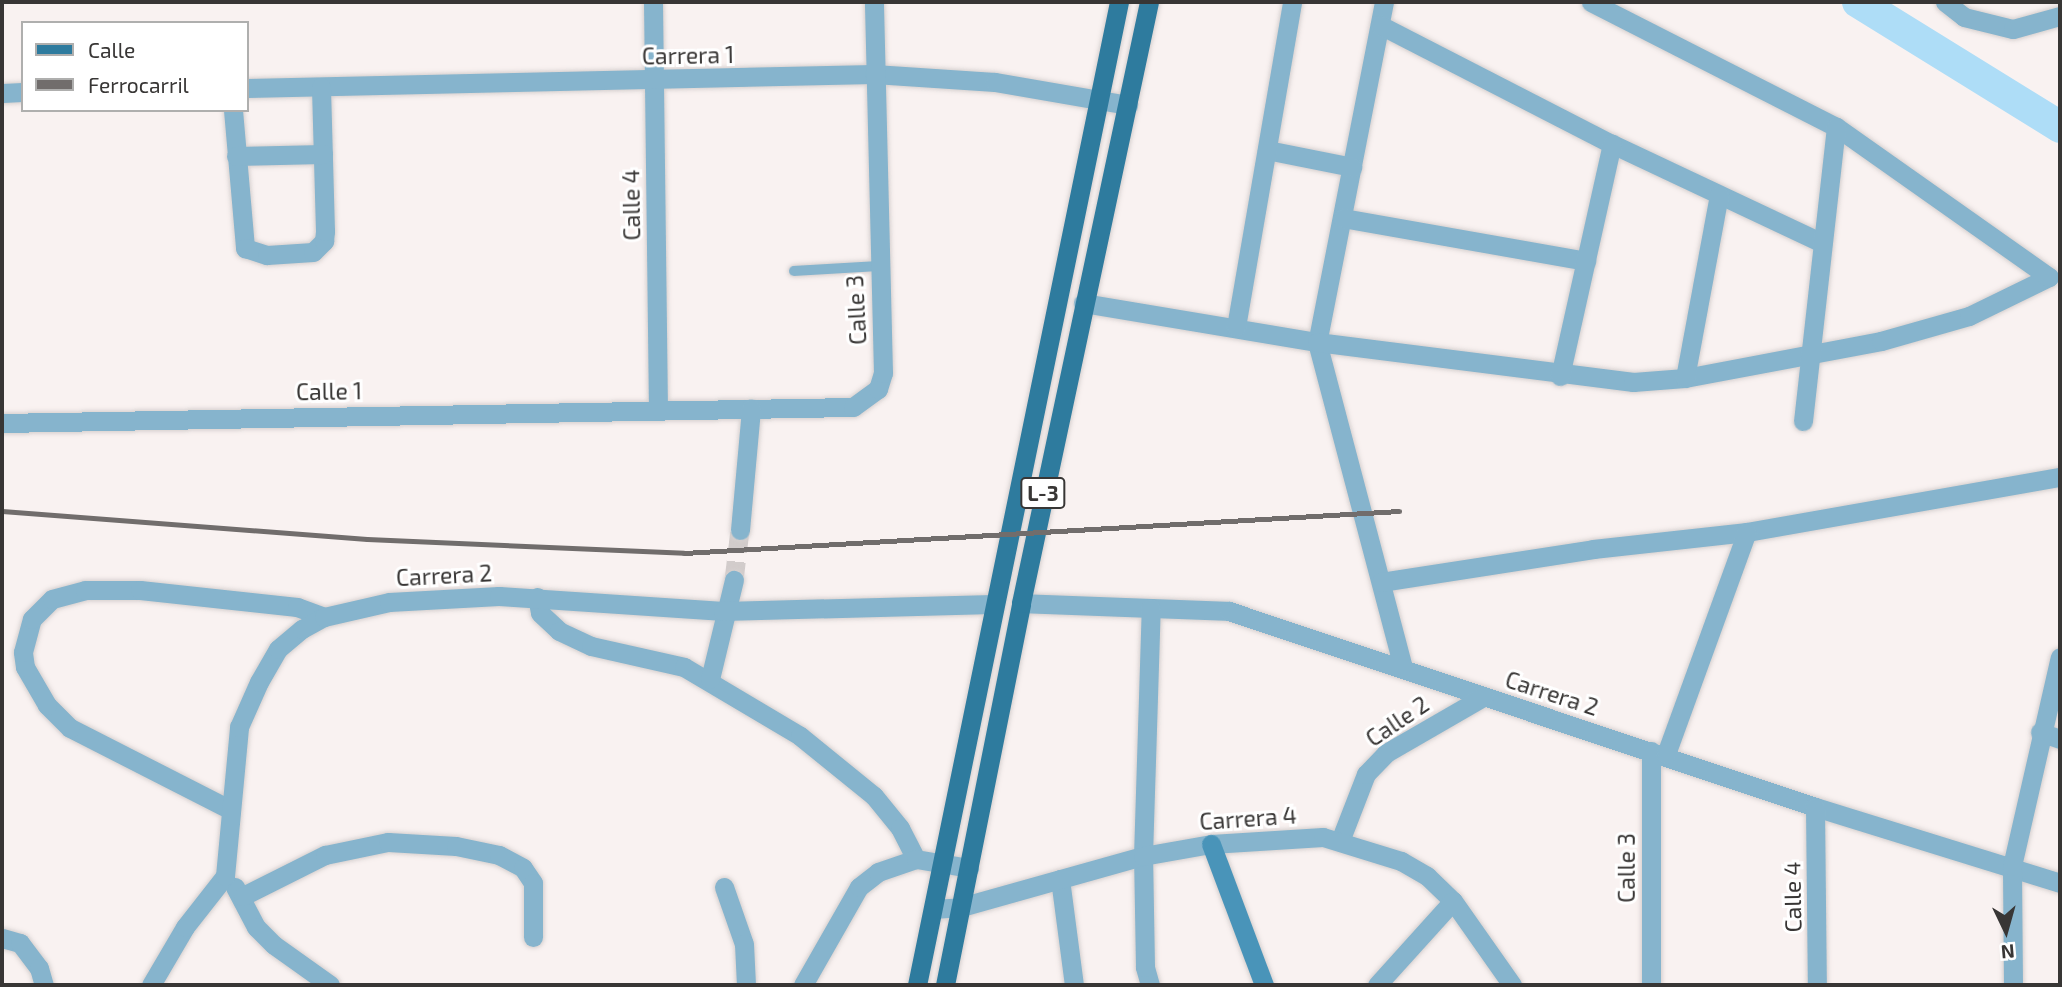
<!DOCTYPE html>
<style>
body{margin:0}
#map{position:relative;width:2062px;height:987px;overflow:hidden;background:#f9f2f1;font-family:"Exo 2",sans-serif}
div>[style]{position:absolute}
.river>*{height:32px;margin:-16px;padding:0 16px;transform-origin:16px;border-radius:16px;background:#aeddf7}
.minor-tunnel>*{height:19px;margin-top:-9.5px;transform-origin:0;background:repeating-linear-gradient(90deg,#d2cccb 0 19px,transparent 0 29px)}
.roads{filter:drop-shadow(0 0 2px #d6d0cf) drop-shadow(0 0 2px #d6d0cf)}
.service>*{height:10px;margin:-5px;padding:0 5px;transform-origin:5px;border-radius:5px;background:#86b4cd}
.minor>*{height:19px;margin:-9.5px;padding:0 9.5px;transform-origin:9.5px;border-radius:9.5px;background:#86b4cd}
.tertiary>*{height:19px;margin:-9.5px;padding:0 9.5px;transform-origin:9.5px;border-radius:9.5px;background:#86b4cd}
.secondary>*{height:19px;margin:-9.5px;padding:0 9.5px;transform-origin:9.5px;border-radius:9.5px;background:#4994b9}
.primary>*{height:19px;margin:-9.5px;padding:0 9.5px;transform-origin:9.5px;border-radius:9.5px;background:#2e7b9e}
.rail>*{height:5px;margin:-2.5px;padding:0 2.5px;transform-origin:2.5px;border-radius:2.5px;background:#716d6c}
span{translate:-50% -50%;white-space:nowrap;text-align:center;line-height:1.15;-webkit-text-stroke:6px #fff;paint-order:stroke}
.shield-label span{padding:2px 5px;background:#fff;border:2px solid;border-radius:5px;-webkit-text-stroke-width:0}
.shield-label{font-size:21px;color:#383635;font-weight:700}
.street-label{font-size:23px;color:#383635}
.frame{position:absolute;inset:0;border:4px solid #383635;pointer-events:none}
.legend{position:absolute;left:21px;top:21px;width:228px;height:91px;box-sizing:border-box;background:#fff;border:2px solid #afafae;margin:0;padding:9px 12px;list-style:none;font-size:21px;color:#383635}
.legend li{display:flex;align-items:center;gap:14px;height:35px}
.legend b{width:35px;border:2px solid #afafae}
.north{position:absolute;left:1971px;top:896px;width:70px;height:70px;-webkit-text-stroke:5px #fff;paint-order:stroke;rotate:175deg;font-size:19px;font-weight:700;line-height:28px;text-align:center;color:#383635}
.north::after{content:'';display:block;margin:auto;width:24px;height:32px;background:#383635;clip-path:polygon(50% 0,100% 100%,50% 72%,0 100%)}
</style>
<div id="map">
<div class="river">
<i style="left:1858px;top:2px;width:238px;rotate:31.7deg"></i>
</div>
<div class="minor-tunnel">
<i style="left:734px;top:580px;width:50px;rotate:-83.2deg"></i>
</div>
<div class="roads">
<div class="service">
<i style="left:794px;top:271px;width:84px;rotate:-3.4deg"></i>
</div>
<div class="minor">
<i style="left:653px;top:2px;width:407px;rotate:89.3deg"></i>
<i style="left:1384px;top:2px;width:347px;rotate:101.1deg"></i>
<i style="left:1317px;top:342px;width:336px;rotate:75.2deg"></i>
<i style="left:1945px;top:2px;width:24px;rotate:38deg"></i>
<i style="left:1964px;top:17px;width:50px;rotate:13.8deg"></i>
<i style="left:2013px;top:29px;width:49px;rotate:-15.5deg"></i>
<i style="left:1380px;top:25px;width:261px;rotate:27.2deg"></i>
<i style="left:1612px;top:144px;width:232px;rotate:25.2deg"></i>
<i style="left:247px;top:88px;width:627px;rotate:-1.28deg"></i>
<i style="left:874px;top:74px;width:121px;rotate:3.8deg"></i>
<i style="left:995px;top:82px;width:135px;rotate:9.8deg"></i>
<i style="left:2px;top:93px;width:21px;rotate:-3deg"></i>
<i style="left:233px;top:110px;width:139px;rotate:85deg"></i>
<i style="left:245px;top:248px;width:23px;rotate:18deg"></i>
<i style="left:267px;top:255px;width:46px;rotate:-3.7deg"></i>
<i style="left:313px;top:252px;width:16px;rotate:-45deg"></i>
<i style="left:324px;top:241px;width:10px;rotate:-84deg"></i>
<i style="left:325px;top:231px;width:144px;rotate:-91.6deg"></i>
<i style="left:1267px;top:150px;width:87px;rotate:11.3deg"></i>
<i style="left:236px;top:156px;width:87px;rotate:-1.3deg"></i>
<i style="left:1343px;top:218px;width:247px;rotate:10deg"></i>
<i style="left:1083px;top:303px;width:237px;rotate:9.5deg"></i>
<i style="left:1317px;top:342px;width:319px;rotate:7.2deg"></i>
<i style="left:1633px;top:382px;width:52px;rotate:-4.4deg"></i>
<i style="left:1685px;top:378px;width:199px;rotate:-10.7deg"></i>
<i style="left:1881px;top:341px;width:91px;rotate:-15.9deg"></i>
<i style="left:1969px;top:316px;width:89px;rotate:-26deg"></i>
<i style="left:2049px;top:277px;width:261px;rotate:-144.8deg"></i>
<i style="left:1836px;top:127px;width:275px;rotate:-153deg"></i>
<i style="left:1236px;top:327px;width:330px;rotate:-80.2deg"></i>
<i style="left:1560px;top:376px;width:238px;rotate:-77.4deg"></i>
<i style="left:1685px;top:378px;width:186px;rotate:-79.5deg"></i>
<i style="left:1803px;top:421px;width:296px;rotate:-83.6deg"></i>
<i style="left:2px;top:423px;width:851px;rotate:-1.08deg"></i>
<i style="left:853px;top:407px;width:31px;rotate:-36deg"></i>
<i style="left:878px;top:389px;width:17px;rotate:-73deg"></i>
<i style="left:883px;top:373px;width:371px;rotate:-91.4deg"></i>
<i style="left:740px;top:530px;width:122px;rotate:-84.8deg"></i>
<i style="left:1381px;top:582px;width:215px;rotate:-8.8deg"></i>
<i style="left:1593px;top:549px;width:155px;rotate:-6.3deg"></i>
<i style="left:1747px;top:532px;width:318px;rotate:-10deg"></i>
<i style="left:537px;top:597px;width:16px;rotate:79deg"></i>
<i style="left:540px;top:613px;width:26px;rotate:43deg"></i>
<i style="left:559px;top:631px;width:35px;rotate:25deg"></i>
<i style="left:591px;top:646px;width:95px;rotate:12.7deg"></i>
<i style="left:684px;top:667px;width:135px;rotate:30.7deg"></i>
<i style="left:800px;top:736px;width:95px;rotate:39deg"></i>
<i style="left:874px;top:796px;width:41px;rotate:50.9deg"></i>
<i style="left:900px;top:828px;width:35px;rotate:63deg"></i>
<i style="left:1021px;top:603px;width:208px;rotate:2.2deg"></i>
<i style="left:1229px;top:611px;width:618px;rotate:18.49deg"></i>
<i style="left:1815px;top:807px;width:257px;rotate:17.2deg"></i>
<i style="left:710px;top:679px;width:102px;rotate:-76.4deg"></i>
<i style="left:2040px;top:732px;width:21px;rotate:19deg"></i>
<i style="left:1651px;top:751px;width:234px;rotate:90deg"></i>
<i style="left:1666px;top:754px;width:236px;rotate:-70deg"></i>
<i style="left:1815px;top:807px;width:178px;rotate:89.4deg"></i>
<i style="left:231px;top:810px;width:181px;rotate:-153deg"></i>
<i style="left:70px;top:728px;width:33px;rotate:-135deg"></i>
<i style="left:47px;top:705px;width:44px;rotate:-120.1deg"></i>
<i style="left:25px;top:667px;width:15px;rotate:-98deg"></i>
<i style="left:23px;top:652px;width:34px;rotate:-75deg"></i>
<i style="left:32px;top:619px;width:28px;rotate:-45deg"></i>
<i style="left:52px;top:599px;width:34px;rotate:-15deg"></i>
<i style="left:85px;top:590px;width:55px"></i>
<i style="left:140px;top:590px;width:158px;rotate:6.2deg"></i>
<i style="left:297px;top:607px;width:29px;rotate:20deg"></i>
<i style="left:1340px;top:841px;width:72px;rotate:-68.8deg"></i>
<i style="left:1366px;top:774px;width:29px;rotate:-46deg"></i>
<i style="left:1386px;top:753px;width:112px;rotate:-30deg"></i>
<i style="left:1211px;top:844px;width:112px;rotate:-3.6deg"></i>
<i style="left:1323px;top:837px;width:82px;rotate:17.1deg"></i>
<i style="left:1401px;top:861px;width:30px;rotate:30deg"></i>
<i style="left:1427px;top:876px;width:36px;rotate:44deg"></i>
<i style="left:1453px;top:901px;width:103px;rotate:54.9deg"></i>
<i style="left:1060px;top:879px;width:107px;rotate:82.5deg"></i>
<i style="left:235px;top:887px;width:45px;rotate:62.3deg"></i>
<i style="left:256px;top:927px;width:25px;rotate:45deg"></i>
<i style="left:274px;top:945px;width:69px;rotate:35.5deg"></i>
<i style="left:724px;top:887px;width:60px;rotate:70.7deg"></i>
<i style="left:744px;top:944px;width:41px;rotate:87.2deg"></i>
<i style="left:243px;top:896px;width:92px;rotate:-26.6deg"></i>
<i style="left:325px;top:855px;width:64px;rotate:-11.7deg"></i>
<i style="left:388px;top:842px;width:68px;rotate:3.4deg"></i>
<i style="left:456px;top:846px;width:44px;rotate:11.8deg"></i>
<i style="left:499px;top:855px;width:27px;rotate:28deg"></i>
<i style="left:523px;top:868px;width:18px;rotate:56deg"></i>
<i style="left:533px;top:883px;width:54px;rotate:90deg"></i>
<i style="left:2px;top:938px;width:19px;rotate:16deg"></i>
<i style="left:20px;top:943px;width:31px;rotate:53deg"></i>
<i style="left:39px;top:968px;width:18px;rotate:74deg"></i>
<i style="left:151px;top:985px;width:67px;rotate:-59.6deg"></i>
<i style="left:185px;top:927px;width:65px;rotate:-51.9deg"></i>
<i style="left:225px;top:876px;width:150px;rotate:-84.6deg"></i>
<i style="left:239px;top:727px;width:49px;rotate:-66deg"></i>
<i style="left:259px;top:682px;width:38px;rotate:-60deg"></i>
<i style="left:278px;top:649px;width:31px;rotate:-40deg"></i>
<i style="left:302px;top:629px;width:25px;rotate:-29deg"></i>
<i style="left:324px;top:617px;width:67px;rotate:-13deg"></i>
<i style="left:389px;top:602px;width:110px;rotate:-3.1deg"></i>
<i style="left:499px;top:596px;width:225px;rotate:3.8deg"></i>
<i style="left:723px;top:611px;width:270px;rotate:-1.5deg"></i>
<i style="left:803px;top:985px;width:113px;rotate:-60.3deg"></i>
<i style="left:859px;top:887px;width:24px;rotate:-38deg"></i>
<i style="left:878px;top:872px;width:40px;rotate:-18.9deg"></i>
<i style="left:916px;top:859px;width:54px;rotate:9.6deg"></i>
<i style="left:1150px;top:985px;width:19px;rotate:-106deg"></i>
<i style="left:1145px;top:967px;width:111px;rotate:-91deg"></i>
<i style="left:1143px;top:856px;width:248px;rotate:-88.2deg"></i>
<i style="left:1377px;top:985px;width:113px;rotate:-47.9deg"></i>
<i style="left:2013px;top:985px;width:119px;rotate:-90.5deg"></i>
<i style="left:2012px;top:866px;width:214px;rotate:-77.1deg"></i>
</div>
<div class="tertiary">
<i style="left:934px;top:909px;width:27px;rotate:-4deg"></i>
<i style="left:961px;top:907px;width:189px;rotate:-15.7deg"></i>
<i style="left:1143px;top:856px;width:69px;rotate:-10deg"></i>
</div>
<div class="secondary">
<i style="left:1211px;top:844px;width:151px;rotate:69.4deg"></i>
</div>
<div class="primary">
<i style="left:917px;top:985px;width:1004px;rotate:-78.39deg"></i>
<i style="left:945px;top:985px;width:389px;rotate:-78.7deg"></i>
<i style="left:1021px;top:603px;width:614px;rotate:-77.98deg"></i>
</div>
</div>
<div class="rail">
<i style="left:2px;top:511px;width:366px;rotate:4.4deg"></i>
<i style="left:367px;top:539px;width:317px;rotate:2.5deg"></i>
<i style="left:684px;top:553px;width:716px;rotate:-3.36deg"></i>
</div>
<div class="shield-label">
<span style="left:1043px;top:493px">L-3</span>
</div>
<div class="street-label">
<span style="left:688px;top:55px;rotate:-1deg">Carrera 1</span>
<span style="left:631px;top:205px;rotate:-91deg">Calle 4</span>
<span style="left:856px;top:310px;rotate:-93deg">Calle 3</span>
<span style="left:329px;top:391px;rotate:-1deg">Calle 1</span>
<span style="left:444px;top:575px;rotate:-3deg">Carrera 2</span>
<span style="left:1552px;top:693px;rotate:18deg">Carrera 2</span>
<span style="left:1397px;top:721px;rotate:-34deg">Calle 2</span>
<span style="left:1248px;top:818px;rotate:-4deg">Carrera 4</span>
<span style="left:1626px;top:868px;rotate:-90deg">Calle 3</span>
<span style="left:1792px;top:897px;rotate:-91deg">Calle 4</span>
</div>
<div class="frame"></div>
<ul class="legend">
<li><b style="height:9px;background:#2e7b9e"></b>Calle</li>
<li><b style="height:9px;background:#716d6c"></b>Ferrocarril</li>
</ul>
<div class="north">N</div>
</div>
